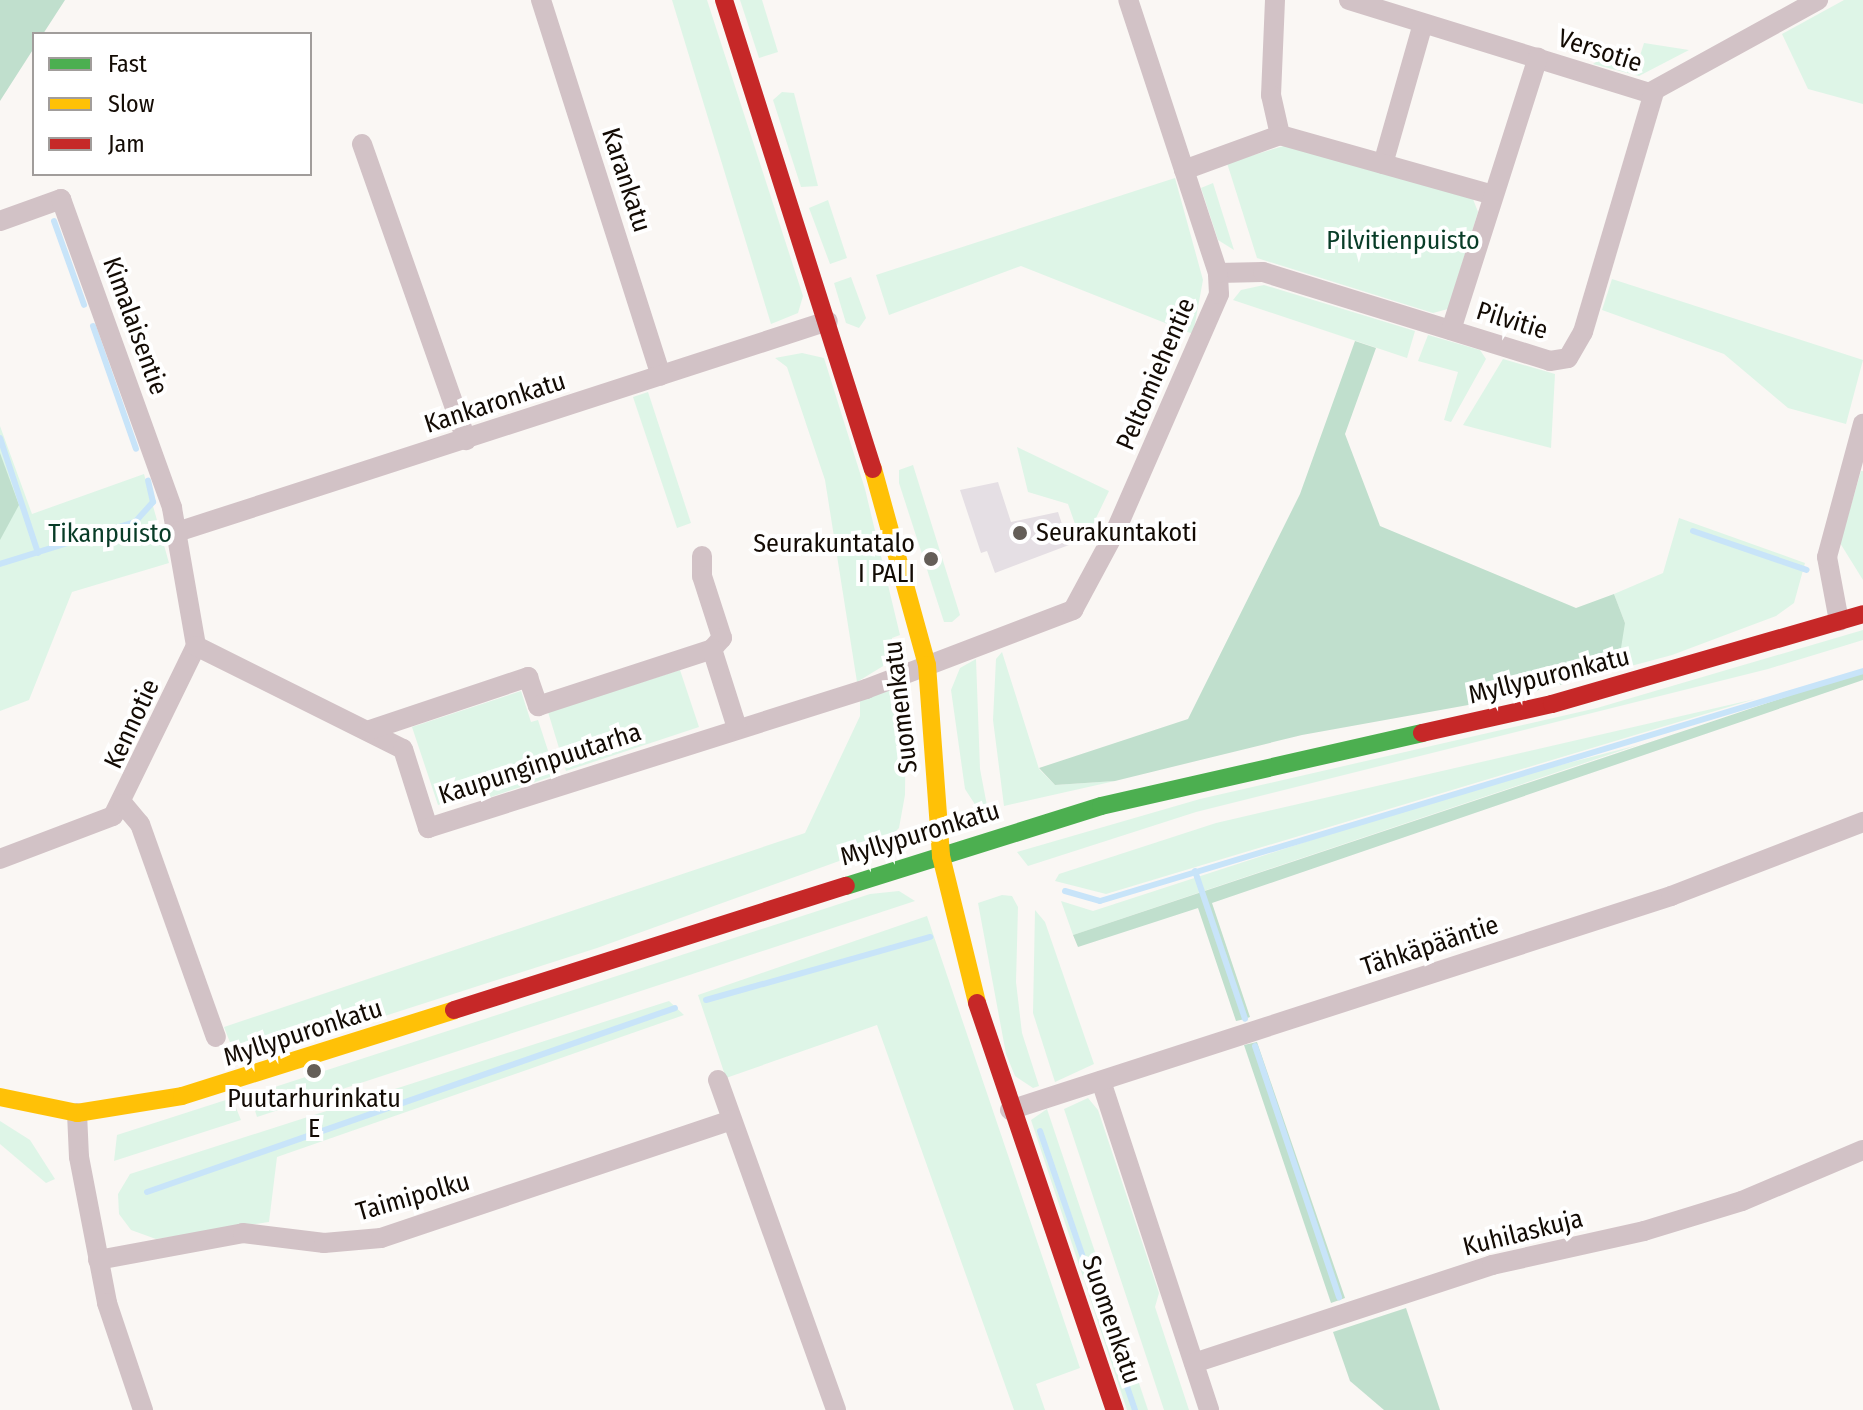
<!DOCTYPE html>
<meta charset="utf-8">
<style>
body{margin:0}
#map{position:relative;width:1863px;height:1410px;overflow:hidden;background:#faf7f4;font-family:"Fira Sans Condensed",sans-serif}
div>[style]{position:absolute}
.green>*{inset:0;background:#def5e7}
.forest>*{inset:0;background:#c0dfcd}
.stream>*{height:6px;margin:-3px;padding:0 3px;transform-origin:3px;border-radius:3px;background:#c8e4f9}
.building>*{inset:0;background:#e5dfe4}
.street>*{height:20px;margin:-10px;padding:0 10px;transform-origin:10px;border-radius:10px;background:#d2c2c6}
.fast>*{height:18px;margin:-9px;padding:0 9px;transform-origin:9px;border-radius:9px;background:#4caf50}
.slow>*{height:18px;margin:-9px;padding:0 9px;transform-origin:9px;border-radius:9px;background:#ffc107}
.jam>*{height:18px;margin:-9px;padding:0 9px;transform-origin:9px;border-radius:9px;background:#c62828}
.dots>*{width:22px;height:22px;translate:-50% -50%;box-sizing:border-box;border:4px solid #fff;border-radius:50%}
span{translate:-50% -50%;white-space:nowrap;text-align:center;line-height:1.15;-webkit-text-stroke:8px #fff;paint-order:stroke}
.street-label{font-size:26px;color:#130b04}
.park-label{font-size:26px;color:#083c27}
.poi-label{font-size:26px;color:#130b04}
.left{translate:0 -50%;text-align:left}
.right{translate:-100% -50%;text-align:right}
.legend{position:absolute;left:32px;top:32px;width:280px;height:144px;box-sizing:border-box;background:#fff;border:2px solid #a19d9b;margin:0;padding:10px 14px;list-style:none;font-size:24px;color:#130b04}
.legend li{display:flex;align-items:center;gap:16px;height:40px}
.legend b{width:40px;border:2px solid #a19d9b}
</style>
<div id="map">
<div class="green">
<i style="clip-path:polygon(672px 0,707px 0,803px 296px,798px 313px,771px 324px)"></i>
<i style="clip-path:polygon(740px 0,762px 0,778px 52px,759px 58px)"></i>
<i style="clip-path:polygon(1844px 0,1863px 0,1863px 104px,1808px 89px,1782px 34px)"></i>
<i style="clip-path:polygon(1644px 43px,1689px 50px,1639px 76px,1593px 64px,1605px 56px,1637px 65px)"></i>
<i style="clip-path:polygon(782px 92px,794px 93px,818px 186px,801px 187px,773px 100px)"></i>
<i style="clip-path:polygon(1287px 145px,1473px 199px,1478px 212px,1448px 309px,1433px 313px,1257px 258px,1227px 163px)"></i>
<i style="clip-path:polygon(1175px 178px,1203px 280px,1193px 334px,1021px 266px,889px 315px,876px 275px)"></i>
<i style="clip-path:polygon(1213px 183px,1234px 250px,1218px 240px,1201px 188px)"></i>
<i style="clip-path:polygon(828px 200px,847px 258px,830px 264px,809px 208px)"></i>
<i style="clip-path:polygon(851px 277px,866px 318px,859px 328px,846px 323px,834px 283px)"></i>
<i style="clip-path:polygon(1612px 279px,1863px 360px,1846px 424px,1788px 408px,1724px 354px,1602px 310px)"></i>
<i style="clip-path:polygon(1264px 285px,1415px 331px,1407px 358px,1233px 300px,1241px 290px)"></i>
<i style="clip-path:polygon(1428px 335px,1480px 350px,1486px 359px,1451px 422px,1444px 420px,1458px 372px,1418px 361px)"></i>
<i style="clip-path:polygon(802px 353px,824px 358px,865px 489px,900px 635px,892px 638px,893px 660px,857px 682px,825px 480px,787px 367px,775px 358px)"></i>
<i style="clip-path:polygon(1503px 359px,1555px 374px,1551px 448px,1463px 425px)"></i>
<i style="clip-path:polygon(648px 392px,691px 523px,677px 528px,633px 397px)"></i>
<i style="clip-path:polygon(0 426px,32px 514px,144px 474px,169px 563px,72px 592px,29px 700px,0 711px)"></i>
<i style="clip-path:polygon(1017px 447px,1109px 491px,1086px 539px,1081px 541px,1068px 504px,1028px 492px)"></i>
<i style="clip-path:polygon(913px 465px,960px 615px,952px 622px,944px 622px,899px 483px,899px 470px)"></i>
<i style="clip-path:polygon(1861px 471px,1863px 471px,1863px 580px,1840px 543px)"></i>
<i style="clip-path:polygon(1679px 518px,1805px 563px,1794px 603px,1776px 616px,1672px 655px,1575px 681px,1571px 670px,1578px 659px,1625px 623px,1614px 594px,1663px 573px)"></i>
<i style="clip-path:polygon(1863px 630px,1863px 640px,1768px 669px,1196px 812px,1028px 866px,1017px 852px,1200px 799px,1597px 708px)"></i>
<i style="clip-path:polygon(1002px 652px,1039px 769px,1055px 785px,1115px 781px,1004px 806px,993px 720px,996px 659px)"></i>
<i style="clip-path:polygon(976px 659px,980px 769px,988px 811px,976px 806px,965px 789px,951px 690px,960px 668px)"></i>
<i style="clip-path:polygon(680px 670px,699px 727px,566px 771px,548px 712px)"></i>
<i style="clip-path:polygon(893px 687px,906px 703px,905px 795px,899px 828px,881px 846px,597px 948px,238px 1063px,224px 1027px,805px 833px,860px 716px,860px 697px)"></i>
<i style="clip-path:polygon(521px 691px,531px 722px,538px 720px,556px 775px,482px 800px,479px 792px,438px 805px,412px 727px)"></i>
<i style="clip-path:polygon(1755px 699px,1106px 894px,1055px 881px,1059px 874px,1216px 823px)"></i>
<i style="clip-path:polygon(1638px 745px,1073px 935px,1061px 901px,1093px 911px,1471px 788px)"></i>
<i style="clip-path:polygon(899px 891px,915px 901px,257px 1117px,250px 1095px,870px 894px)"></i>
<i style="clip-path:polygon(1002px 895px,1012px 896px,1018px 907px,1016px 982px,1022px 1033px,1039px 1086px,1033px 1088px,1015px 1076px,1006px 1054px,978px 903px)"></i>
<i style="clip-path:polygon(1035px 910px,1045px 922px,1094px 1064px,1055px 1082px,1033px 1013px)"></i>
<i style="clip-path:polygon(927px 916px,1080px 1368px,1036px 1384px,1045px 1410px,1014px 1410px,877px 1025px,726px 1078px,698px 995px)"></i>
<i style="clip-path:polygon(669px 1001px,684px 1015px,277px 1157px,269px 1222px,156px 1239px,131px 1230px,119px 1214px,118px 1194px,130px 1174px)"></i>
<i style="clip-path:polygon(232px 1098px,241px 1120px,114px 1161px,117px 1135px)"></i>
<i style="clip-path:polygon(1088px 1098px,1098px 1110px,1159px 1293px,1155px 1307px,1189px 1410px,1164px 1410px,1064px 1109px)"></i>
<i style="clip-path:polygon(1047px 1109px,1148px 1410px,1127px 1410px,1031px 1120px)"></i>
<i style="clip-path:polygon(0 1121px,30px 1140px,55px 1179px,46px 1183px,0 1144px)"></i>
</div>
<div class="forest">
<i style="clip-path:polygon(0 0,65px 0,43px 34px,34px 34px,34px 48px,0 101px)"></i>
<i style="clip-path:polygon(1355px 341px,1376px 348px,1345px 434px,1380px 526px,1576px 608px,1614px 594px,1625px 623px,1621px 648px,1578px 659px,1571px 670px,1575px 681px,1507px 698px,1302px 735px,1115px 781px,1055px 785px,1039px 768px,1188px 719px,1300px 494px)"></i>
<i style="clip-path:polygon(0 453px,19px 505px,0 540px)"></i>
<i style="clip-path:polygon(1863px 671px,1863px 680px,1212px 903px,1250px 1017px,1245px 1019px,1236px 1021px,1198px 908px,1078px 947px,1073px 935px)"></i>
<i style="clip-path:polygon(1257px 1042px,1345px 1298px,1331px 1303px,1244px 1045px)"></i>
<i style="clip-path:polygon(1406px 1308px,1440px 1410px,1384px 1410px,1350px 1381px,1333px 1332px)"></i>
</div>
<div class="stream">
<i style="left:54px;top:221px;width:89px;rotate:70.3deg"></i>
<i style="left:93px;top:326px;width:130px;rotate:70.7deg"></i>
<i style="left:0;top:438px;width:121px;rotate:71.7deg"></i>
<i style="left:1693px;top:531px;width:120px;rotate:18.9deg"></i>
<i style="left:0;top:564px;width:141px;rotate:-17.3deg"></i>
<i style="left:135px;top:522px;width:27px;rotate:-48deg"></i>
<i style="left:153px;top:502px;width:22px;rotate:-103deg"></i>
<i style="left:1195px;top:871px;width:156px;rotate:71.3deg"></i>
<i style="left:1065px;top:891px;width:36px;rotate:16deg"></i>
<i style="left:1100px;top:901px;width:797px;rotate:-16.77deg"></i>
<i style="left:706px;top:1000px;width:233px;rotate:-15.7deg"></i>
<i style="left:1255px;top:1046px;width:265px;rotate:71.5deg"></i>
<i style="left:1040px;top:1131px;width:295px;rotate:71.2deg"></i>
<i style="left:147px;top:1192px;width:559px;rotate:-19.21deg"></i>
</div>
<div class="building">
<i style="clip-path:polygon(998px 482px,1011px 522px,1058px 512px,1069px 545px,995px 573px,987px 551px,981px 553px,960px 490px)"></i>
</div>
<div class="street">
<i style="left:541px;top:0;width:394px;rotate:72.3deg"></i>
<i style="left:1275px;top:0;width:95px;rotate:92.4deg"></i>
<i style="left:1271px;top:95px;width:41px;rotate:77.3deg"></i>
<i style="left:1349px;top:0;width:314px;rotate:17.2deg"></i>
<i style="left:1649px;top:93px;width:193px;rotate:-28.8deg"></i>
<i style="left:362px;top:144px;width:314px;rotate:70.6deg"></i>
<i style="left:1383px;top:164px;width:146px;rotate:-74.1deg"></i>
<i style="left:1184px;top:170px;width:102px;rotate:-20deg"></i>
<i style="left:1280px;top:135px;width:221px;rotate:15.7deg"></i>
<i style="left:0;top:221px;width:65px;rotate:-19.8deg"></i>
<i style="left:61px;top:199px;width:328px;rotate:70.2deg"></i>
<i style="left:172px;top:508px;width:140px;rotate:80.1deg"></i>
<i style="left:196px;top:646px;width:189px;rotate:116deg"></i>
<i style="left:113px;top:816px;width:121px;rotate:159.2deg"></i>
<i style="left:1218px;top:273px;width:45px;rotate:-1.3deg"></i>
<i style="left:1263px;top:272px;width:300px;rotate:17.2deg"></i>
<i style="left:1550px;top:361px;width:18px;rotate:-9deg"></i>
<i style="left:1568px;top:358px;width:30px;rotate:-60deg"></i>
<i style="left:1583px;top:332px;width:249px;rotate:-73.5deg"></i>
<i style="left:1451px;top:330px;width:286px;rotate:-72.3deg"></i>
<i style="left:177px;top:532px;width:684px;rotate:-17.96deg"></i>
<i style="left:702px;top:556px;width:20px;rotate:90deg"></i>
<i style="left:702px;top:576px;width:65px;rotate:72.1deg"></i>
<i style="left:722px;top:638px;width:15px;rotate:132deg"></i>
<i style="left:1839px;top:621px;width:65px;rotate:-100.6deg"></i>
<i style="left:1827px;top:557px;width:138px;rotate:-74.9deg"></i>
<i style="left:196px;top:646px;width:231px;rotate:26.5deg"></i>
<i style="left:403px;top:749px;width:83px;rotate:72.4deg"></i>
<i style="left:428px;top:828px;width:460px;rotate:-17.6deg"></i>
<i style="left:866px;top:689px;width:222px;rotate:-20.9deg"></i>
<i style="left:1073px;top:610px;width:91px;rotate:-61.7deg"></i>
<i style="left:1116px;top:530px;width:257px;rotate:-66.4deg"></i>
<i style="left:1219px;top:294px;width:21px;rotate:-93deg"></i>
<i style="left:1218px;top:273px;width:287px;rotate:-108.2deg"></i>
<i style="left:370px;top:730px;width:167px;rotate:-18.5deg"></i>
<i style="left:528px;top:677px;width:31px;rotate:71deg"></i>
<i style="left:538px;top:706px;width:183px;rotate:-18.1deg"></i>
<i style="left:712px;top:649px;width:83px;rotate:72.4deg"></i>
<i style="left:123px;top:804px;width:26px;rotate:50deg"></i>
<i style="left:140px;top:824px;width:226px;rotate:70.4deg"></i>
<i style="left:718px;top:1080px;width:350px;rotate:70.3deg"></i>
<i style="left:1101px;top:1081px;width:346px;rotate:71.8deg"></i>
<i style="left:1010px;top:1110px;width:695px;rotate:-17.94deg"></i>
<i style="left:1671px;top:896px;width:206px;rotate:-21.1deg"></i>
<i style="left:77px;top:1113px;width:44px;rotate:87.4deg"></i>
<i style="left:79px;top:1157px;width:149px;rotate:79.1deg"></i>
<i style="left:107px;top:1303px;width:113px;rotate:71.4deg"></i>
<i style="left:98px;top:1260px;width:147px;rotate:-10.5deg"></i>
<i style="left:243px;top:1233px;width:82px;rotate:7deg"></i>
<i style="left:324px;top:1243px;width:57px;rotate:-5deg"></i>
<i style="left:381px;top:1238px;width:370px;rotate:-18.6deg"></i>
<i style="left:1194px;top:1363px;width:314px;rotate:-18.2deg"></i>
<i style="left:1492px;top:1265px;width:156px;rotate:-12.6deg"></i>
<i style="left:1644px;top:1231px;width:102px;rotate:-17deg"></i>
<i style="left:1742px;top:1201px;width:131px;rotate:-22.9deg"></i>
</div>
<div class="fast">
<i style="left:846px;top:886px;width:267px;rotate:-17.4deg"></i>
<i style="left:1101px;top:806px;width:329px;rotate:-12.8deg"></i>
</div>
<div class="slow">
<i style="left:873px;top:469px;width:203px;rotate:74.6deg"></i>
<i style="left:927px;top:665px;width:192px;rotate:85.8deg"></i>
<i style="left:941px;top:856px;width:151px;rotate:76.2deg"></i>
<i style="left:0;top:1097px;width:79px;rotate:11.7deg"></i>
<i style="left:77px;top:1113px;width:106px;rotate:-9.2deg"></i>
<i style="left:182px;top:1096px;width:285px;rotate:-17.5deg"></i>
</div>
<div class="jam">
<i style="left:724px;top:0;width:492px;rotate:72.4deg"></i>
<i style="left:1422px;top:733px;width:133px;rotate:-12.6deg"></i>
<i style="left:1552px;top:704px;width:324px;rotate:-16.1deg"></i>
<i style="left:977px;top:1003px;width:430px;rotate:71.3deg"></i>
<i style="left:454px;top:1010px;width:411px;rotate:-17.6deg"></i>
</div>
<div class="dots">
<i style="left:1020px;top:533px;background:#645e58"></i>
<i style="left:931px;top:559px;background:#645e58"></i>
<i style="left:314px;top:1071px;background:#645e58"></i>
</div>
<div class="street-label">
<span style="left:1600px;top:51px;rotate:18deg">Versotie</span>
<span style="left:626px;top:180px;rotate:72deg">Karankatu</span>
<span style="left:1512px;top:321px;rotate:17deg">Pilvitie</span>
<span style="left:135px;top:326px;rotate:70deg">Kimalaisentie</span>
<span style="left:1156px;top:374px;rotate:-67deg">Peltomiehentie</span>
<span style="left:495px;top:403px;rotate:-18deg">Kankaronkatu</span>
<span style="left:1549px;top:676px;rotate:-14deg">Myllypuronkatu</span>
<span style="left:901px;top:707px;rotate:-97deg">Suomenkatu</span>
<span style="left:132px;top:724px;rotate:-65deg">Kennotie</span>
<span style="left:540px;top:764px;rotate:-18deg">Kaupunginpuutarha</span>
<span style="left:920px;top:834px;rotate:-17deg">Myllypuronkatu</span>
<span style="left:1430px;top:946px;rotate:-18deg">Tähkäpääntie</span>
<span style="left:303px;top:1033px;rotate:-18deg">Myllypuronkatu</span>
<span style="left:413px;top:1197px;rotate:-16deg">Taimipolku</span>
<span style="left:1523px;top:1233px;rotate:-14deg">Kuhilaskuja</span>
<span style="left:1111px;top:1320px;rotate:71deg">Suomenkatu</span>
</div>
<div class="park-label">
<span style="left:1403px;top:241px">Pilvitienpuisto</span>
<span style="left:110px;top:534px">Tikanpuisto</span>
</div>
<div class="poi-label">
<span class="left" style="left:1036px;top:533px">Seurakuntakoti</span>
<span class="right" style="left:915px;top:559px">Seurakuntatalo<br>I PALI</span>
<span style="left:314px;top:1114px">Puutarhurinkatu<br>E</span>
</div>
<ul class="legend">
<li><b style="height:10px;background:#4caf50"></b>Fast</li>
<li><b style="height:10px;background:#ffc107"></b>Slow</li>
<li><b style="height:10px;background:#c62828"></b>Jam</li>
</ul>
</div>
